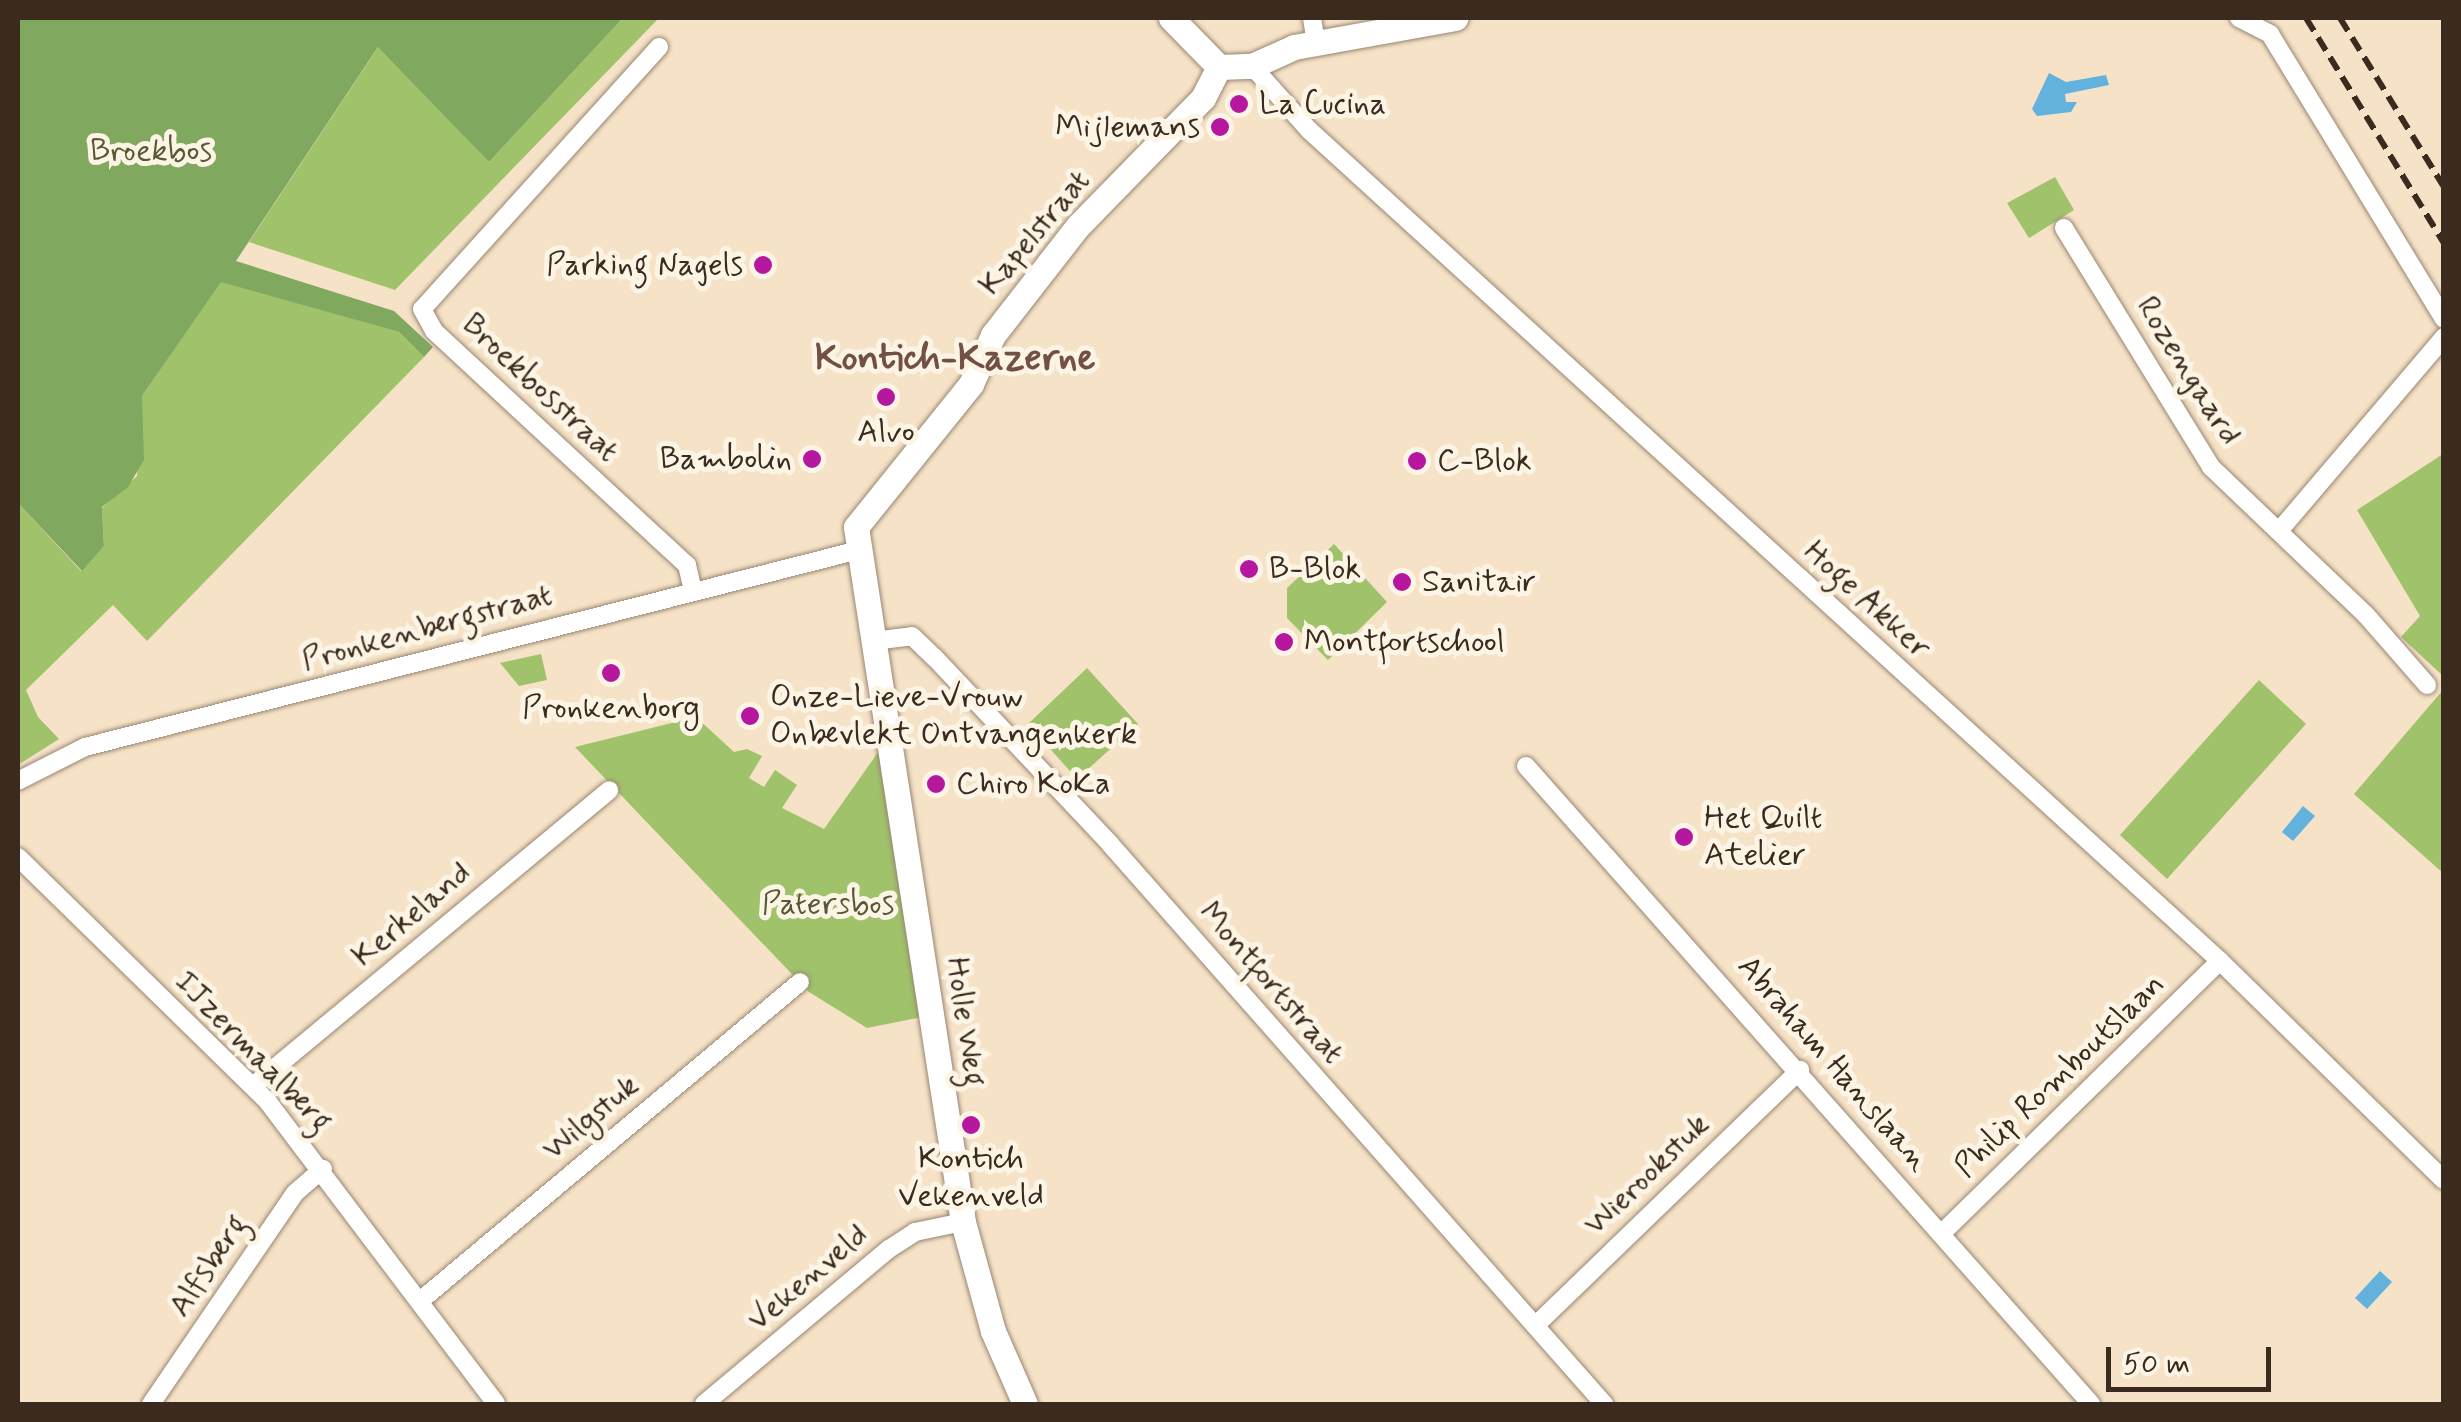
<!DOCTYPE html>
<style>
body{margin:0}
#map{position:relative;width:2461px;height:1422px;overflow:hidden;background:#f6e2c7;font-family:Mynerve,sans-serif}
div>[style]{position:absolute}
.green>*{inset:0;background:#a0c26b}
.forest>*{inset:0;background:#80a85f}
.water>*{inset:0;background:#63b1dd}
.roads{filter:drop-shadow(0 0 2px #988672) drop-shadow(0 0 2px #988672)}
.street>*{height:18px;margin:-9px;padding:0 9px;transform-origin:9px;border-radius:9px;background:#fff}
.secondary>*{height:25px;margin:-12.5px;padding:0 12.5px;transform-origin:12.5px;border-radius:12.5px;background:#fff}
.rail>*{height:6px;margin-top:-3px;transform-origin:0;background:repeating-linear-gradient(90deg,#3b2a1e 0 15px,transparent 0 23px)}
.dots>*{width:28px;height:28px;translate:-50% -50%;box-sizing:border-box;border:5px solid #fcf5e5;border-radius:50%}
span{translate:-50% -50%;white-space:nowrap;text-align:center;line-height:1.15;-webkit-text-stroke:10px #fcf5e5;paint-order:stroke}
.poi-label{font-size:32px;color:#3b2a1e}
.left{translate:0 -50%;text-align:left}
.right{translate:-100% -50%;text-align:right}
.park-label{font-size:32px;color:#595835}
.street-label{font-size:32px;color:#3b2a1e}
.quarter-label{font-size:38px;color:#735045;font-weight:700}
.frame{position:absolute;inset:0;border:20px solid #3b2a1e;pointer-events:none}
.scale{position:absolute;left:2106px;top:1347px;width:165px;height:45px;box-sizing:border-box;border:5px solid #3b2a1e;border-top:0;padding-left:12px;font-size:30px;line-height:35px;white-space:nowrap;color:#3b2a1e;-webkit-text-stroke:8px #fcf5e5;paint-order:stroke}
</style>
<div id="map">
<div class="green">
<i style="clip-path:polygon(623px 18px,659px 18px,395px 290px,249px 242px,379px 46px,489px 162px)"></i>
<i style="clip-path:polygon(2055px 177px,2074px 210px,2029px 238px,2007px 203px)"></i>
<i style="clip-path:polygon(221px 281px,399px 332px,424px 357px,147px 641px,113px 605px,26px 690px,38px 717px,59px 739px,18px 765px,18px 503px,81px 571px,104px 546px,102px 508px,137px 476px,142px 396px)"></i>
<i style="clip-path:polygon(2443px 454px,2443px 676px,2401px 637px,2420px 616px,2357px 510px)"></i>
<i style="clip-path:polygon(1334px 544px,1387px 602px,1328px 660px,1287px 618px,1287px 588px)"></i>
<i style="clip-path:polygon(541px 654px,547px 680px,519px 686px,500px 663px)"></i>
<i style="clip-path:polygon(1087px 668px,1138px 724px,1077px 779px,1028px 724px)"></i>
<i style="clip-path:polygon(2259px 680px,2306px 724px,2167px 879px,2120px 835px)"></i>
<i style="clip-path:polygon(2443px 690px,2443px 873px,2354px 794px)"></i>
<i style="clip-path:polygon(696px 717px,734px 752px,747px 749px,762px 756px,749px 778px,764px 787px,775px 770px,797px 785px,782px 808px,824px 829px,879px 751px,922px 1017px,867px 1028px,809px 992px,575px 747px)"></i>
</div>
<div class="forest">
<i style="clip-path:polygon(18px 18px,623px 18px,489px 162px,378px 47px,236px 261px,394px 311px,433px 347px,424px 357px,399px 332px,221px 282px,142px 396px,144px 460px,128px 487px,102px 507px,104px 546px,82px 571px,18px 503px)"></i>
</div>
<div class="water">
<i style="clip-path:polygon(2049px 73px,2066px 82px,2106px 75px,2109px 85px,2065px 94px,2066px 102px,2077px 102px,2071px 112px,2037px 116px,2032px 109px)"></i>
<i style="clip-path:polygon(2303px 806px,2315px 816px,2293px 841px,2282px 832px)"></i>
<i style="clip-path:polygon(2380px 1271px,2392px 1282px,2367px 1309px,2355px 1298px)"></i>
</div>
<div class="roads">
<div class="street">
<i style="left:1312px;top:18px;width:24px;rotate:81deg"></i>
<i style="left:2239px;top:18px;width:35px;rotate:27deg"></i>
<i style="left:2270px;top:34px;width:334px;rotate:58.6deg"></i>
<i style="left:659px;top:47px;width:353px;rotate:132.1deg"></i>
<i style="left:422px;top:309px;width:25px;rotate:61deg"></i>
<i style="left:434px;top:331px;width:345px;rotate:42.8deg"></i>
<i style="left:687px;top:565px;width:27px;rotate:77deg"></i>
<i style="left:1252px;top:66px;width:86px;rotate:48.3deg"></i>
<i style="left:1309px;top:130px;width:1233px;rotate:42.37deg"></i>
<i style="left:2220px;top:961px;width:313px;rotate:44.4deg"></i>
<i style="left:2064px;top:228px;width:281px;rotate:58.4deg"></i>
<i style="left:2211px;top:467px;width:214px;rotate:43.7deg"></i>
<i style="left:2366px;top:615px;width:93px;rotate:48.9deg"></i>
<i style="left:2279px;top:531px;width:255px;rotate:-49.6deg"></i>
<i style="left:873px;top:641px;width:39px;rotate:-7deg"></i>
<i style="left:912px;top:636px;width:32px;rotate:44deg"></i>
<i style="left:935px;top:658px;width:255px;rotate:46.7deg"></i>
<i style="left:1110px;top:844px;width:747px;rotate:48.58deg"></i>
<i style="left:1526px;top:766px;width:852px;rotate:48.47deg"></i>
<i style="left:18px;top:781px;width:75px;rotate:-26.9deg"></i>
<i style="left:85px;top:747px;width:799px;rotate:-14.28deg"></i>
<i style="left:18px;top:857px;width:350px;rotate:44.4deg"></i>
<i style="left:268px;top:1102px;width:378px;rotate:52.9deg"></i>
<i style="left:253px;top:1086px;width:463px;rotate:-39.7deg"></i>
<i style="left:1942px;top:1233px;width:389px;rotate:-44.4deg"></i>
<i style="left:420px;top:1301px;width:496px;rotate:-40deg"></i>
<i style="left:1537px;top:1324px;width:366px;rotate:-44deg"></i>
<i style="left:151px;top:1404px;width:255px;rotate:-55.7deg"></i>
<i style="left:295px;top:1193px;width:37px;rotate:-41deg"></i>
<i style="left:704px;top:1404px;width:241px;rotate:-40deg"></i>
<i style="left:889px;top:1249px;width:31px;rotate:-33deg"></i>
<i style="left:915px;top:1232px;width:49px;rotate:-11.8deg"></i>
</div>
<div class="secondary">
<i style="left:1171px;top:18px;width:69px;rotate:45.6deg"></i>
<i style="left:1219px;top:67px;width:33px;rotate:-2deg"></i>
<i style="left:1252px;top:66px;width:46px;rotate:-24.3deg"></i>
<i style="left:1294px;top:47px;width:164px;rotate:-10.2deg"></i>
<i style="left:1025px;top:1404px;width:80px;rotate:-113.7deg"></i>
<i style="left:993px;top:1331px;width:113px;rotate:-105.4deg"></i>
<i style="left:963px;top:1222px;width:703px;rotate:-98.75deg"></i>
<i style="left:856px;top:527px;width:184px;rotate:-51.2deg"></i>
<i style="left:971px;top:384px;width:54px;rotate:-65.8deg"></i>
<i style="left:993px;top:335px;width:138px;rotate:-52.1deg"></i>
<i style="left:1078px;top:226px;width:179px;rotate:-45.7deg"></i>
<i style="left:1203px;top:98px;width:35px;rotate:-63deg"></i>
</div>
</div>
<div class="rail">
<i style="left:2306px;top:18px;width:264px;rotate:58.5deg"></i>
<i style="left:2340px;top:18px;width:198px;rotate:58.4deg"></i>
</div>
<div class="dots">
<i style="left:1239px;top:104px;background:#b5179e"></i>
<i style="left:1220px;top:127px;background:#b5179e"></i>
<i style="left:763px;top:265px;background:#b5179e"></i>
<i style="left:886px;top:397px;background:#b5179e"></i>
<i style="left:812px;top:459px;background:#b5179e"></i>
<i style="left:1417px;top:461px;background:#b5179e"></i>
<i style="left:1249px;top:569px;background:#b5179e"></i>
<i style="left:1402px;top:582px;background:#b5179e"></i>
<i style="left:1284px;top:642px;background:#b5179e"></i>
<i style="left:611px;top:673px;background:#b5179e"></i>
<i style="left:750px;top:716px;background:#b5179e"></i>
<i style="left:936px;top:784px;background:#b5179e"></i>
<i style="left:1684px;top:837px;background:#b5179e"></i>
<i style="left:971px;top:1125px;background:#b5179e"></i>
</div>
<div class="poi-label">
<span class="left" style="left:1259px;top:104px">La Cucina</span>
<span class="right" style="left:1200px;top:127px">Mijlemans</span>
<span class="right" style="left:743px;top:265px">Parking Nagels</span>
<span style="left:886px;top:432px">Alvo</span>
<span class="right" style="left:792px;top:459px">Bambolin</span>
<span class="left" style="left:1437px;top:461px">C-Blok</span>
<span class="left" style="left:1269px;top:569px">B-Blok</span>
<span class="left" style="left:1422px;top:582px">Sanitair</span>
<span class="left" style="left:1304px;top:642px">Montfortschool</span>
<span class="left" style="left:770px;top:716px">Onze-Lieve-Vrouw<br>Onbevlekt Ontvangenkerk</span>
<span style="left:611px;top:708px">Pronkenborg</span>
<span class="left" style="left:956px;top:784px">Chiro KoKa</span>
<span class="left" style="left:1704px;top:837px">Het Quilt<br>Atelier</span>
<span style="left:971px;top:1178px">Kontich<br>Vekenveld</span>
</div>
<div class="park-label">
<span style="left:151px;top:151px">Broekbos</span>
<span style="left:828px;top:904px">Patersbos</span>
</div>
<div class="street-label">
<span style="left:1035px;top:233px;rotate:-50deg">Kapelstraat</span>
<span style="left:2188px;top:371px;rotate:58deg">Rozengaard</span>
<span style="left:540px;top:388px;rotate:43deg">Broekbosstraat</span>
<span style="left:1867px;top:600px;rotate:42deg">Hoge Akker</span>
<span style="left:427px;top:628px;rotate:-15deg">Pronkenbergstraat</span>
<span style="left:412px;top:915px;rotate:-40deg">Kerkeland</span>
<span style="left:1271px;top:983px;rotate:49deg">Montfortstraat</span>
<span style="left:965px;top:1022px;rotate:82deg">Holle Weg</span>
<span style="left:253px;top:1052px;rotate:46deg">IJzermaalberg</span>
<span style="left:1833px;top:1064px;rotate:49deg">Abraham Hanslaan</span>
<span style="left:2060px;top:1076px;rotate:-44deg">Philip Romboutslaan</span>
<span style="left:591px;top:1118px;rotate:-40deg">Wilgstuk</span>
<span style="left:1647px;top:1175px;rotate:-44deg">Wierookstuk</span>
<span style="left:209px;top:1266px;rotate:-56deg">Alfsberg</span>
<span style="left:808px;top:1278px;rotate:-40deg">Vekenveld</span>
</div>
<div class="quarter-label">
<span style="left:955px;top:359px">Kontich-Kazerne</span>
</div>
<div class="frame"></div>
<div class="scale">50 m</div>
</div>
